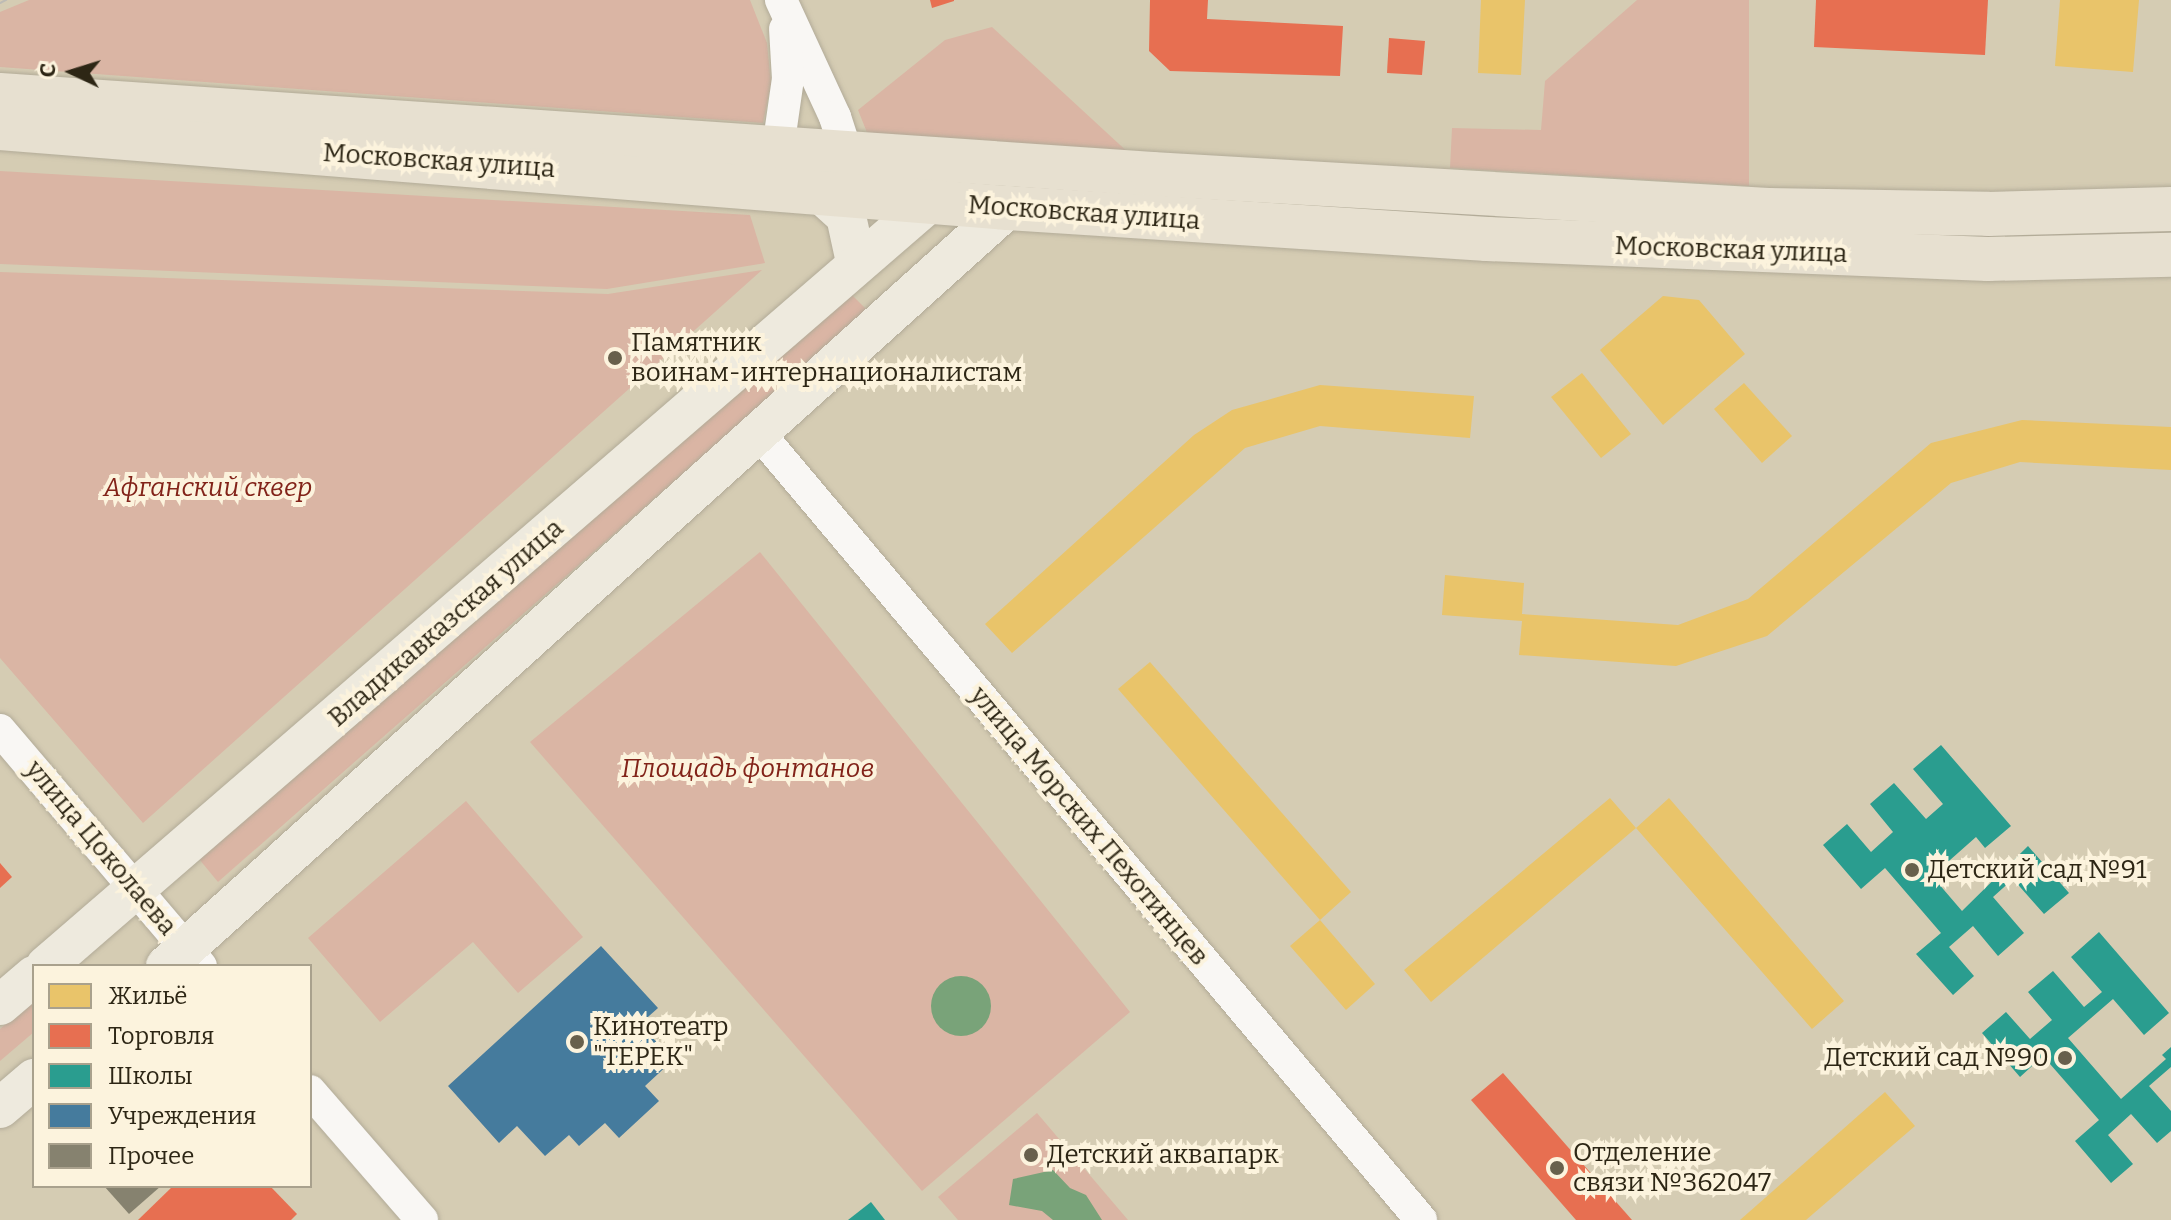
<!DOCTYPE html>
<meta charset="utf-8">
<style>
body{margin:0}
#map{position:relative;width:2171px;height:1220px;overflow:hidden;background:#d5ccb3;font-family:Bitter,serif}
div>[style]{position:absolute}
.green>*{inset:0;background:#dab5a4}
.water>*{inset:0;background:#79a379}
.round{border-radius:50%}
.homes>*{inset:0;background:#e9c46a}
.shops>*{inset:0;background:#e76f51}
.schools>*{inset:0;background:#2a9d8f}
.public>*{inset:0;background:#457b9d}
.building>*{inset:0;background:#86826f}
.roads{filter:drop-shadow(0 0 2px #b2ab98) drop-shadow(0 0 2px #b2ab98)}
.minor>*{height:32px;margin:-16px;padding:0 16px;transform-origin:16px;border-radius:16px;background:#f9f7f4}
.major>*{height:40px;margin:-20px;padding:0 20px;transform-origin:20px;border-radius:20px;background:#eeeade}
.highway>*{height:44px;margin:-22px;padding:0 22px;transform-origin:22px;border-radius:22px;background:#e7e0d0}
.tram>*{height:2px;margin:-1px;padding:0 1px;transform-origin:1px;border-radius:1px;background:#bdbbb5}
.dots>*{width:22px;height:22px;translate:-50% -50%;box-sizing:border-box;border:4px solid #fcf3dd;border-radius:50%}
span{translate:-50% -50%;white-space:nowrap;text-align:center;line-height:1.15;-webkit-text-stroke:8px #fcf3dd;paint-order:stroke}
.street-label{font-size:26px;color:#2d2615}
.poi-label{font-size:26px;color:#2d2615}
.left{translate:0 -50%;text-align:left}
.right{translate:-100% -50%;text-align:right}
.park-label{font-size:26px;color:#822319;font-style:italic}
.legend{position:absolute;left:32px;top:964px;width:280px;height:224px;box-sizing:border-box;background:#fcf3dd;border:2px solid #a9a18d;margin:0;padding:10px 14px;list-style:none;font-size:24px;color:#2d2615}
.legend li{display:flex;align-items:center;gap:16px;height:40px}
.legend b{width:40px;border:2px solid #a9a18d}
.north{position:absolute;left:32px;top:32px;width:80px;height:80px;-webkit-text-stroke:6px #fcf3dd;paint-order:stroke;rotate:274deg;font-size:22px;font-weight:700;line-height:32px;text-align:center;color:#2d2615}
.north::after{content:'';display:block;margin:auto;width:28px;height:36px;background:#2d2615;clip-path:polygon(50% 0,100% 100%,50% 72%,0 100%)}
</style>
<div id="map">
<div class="green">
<i style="clip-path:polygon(29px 0,750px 0,767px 43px,771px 84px,763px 123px,0 67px,0 12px)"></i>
<i style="clip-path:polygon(1637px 0,1749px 0,1749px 186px,1450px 168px,1452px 128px,1541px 130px,1545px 81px)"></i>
<i style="clip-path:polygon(992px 27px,1132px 156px,870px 140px,858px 110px,945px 40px)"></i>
<i style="clip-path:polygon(0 171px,750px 215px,765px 263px,607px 289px,0 264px)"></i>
<i style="clip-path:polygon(762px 270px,143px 823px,0 658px,0 272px,608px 294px)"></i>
<i style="clip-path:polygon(852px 295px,868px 311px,218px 882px,199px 859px)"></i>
<i style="clip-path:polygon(760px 552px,1130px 1012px,922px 1191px,530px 742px)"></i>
<i style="clip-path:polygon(466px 801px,583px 937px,518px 993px,473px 942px,380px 1022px,308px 938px)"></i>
<i style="clip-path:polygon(34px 1000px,34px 1032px,0 1061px,0 1029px)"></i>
<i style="clip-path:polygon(1037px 1113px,1128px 1220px,958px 1220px,938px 1197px)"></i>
</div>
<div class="water">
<i class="round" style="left:931px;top:976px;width:60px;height:60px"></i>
<i style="clip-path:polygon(1053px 1170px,1070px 1188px,1086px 1195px,1102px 1220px,1053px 1220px,1042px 1211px,1009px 1205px,1013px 1179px)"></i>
</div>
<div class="homes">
<i style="clip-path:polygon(1481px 0,1525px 0,1521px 75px,1478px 73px)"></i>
<i style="clip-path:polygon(2060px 0,2139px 0,2133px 72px,2055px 66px)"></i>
<i style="clip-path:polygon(1663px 296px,1699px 300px,1745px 354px,1663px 425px,1600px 350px)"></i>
<i style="clip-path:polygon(1582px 373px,1631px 434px,1601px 458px,1551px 397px)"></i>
<i style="clip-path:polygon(1744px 383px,1792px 436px,1762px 463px,1714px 409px)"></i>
<i style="clip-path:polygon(1320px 385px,1474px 396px,1470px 438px,1320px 426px,1245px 448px,1012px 653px,985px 624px,1194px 435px,1232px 410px)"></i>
<i style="clip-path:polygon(2022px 420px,2171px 427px,2171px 470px,2020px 462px,1951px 483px,1767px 636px,1676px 666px,1519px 655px,1522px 621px,1442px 615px,1445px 575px,1524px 583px,1522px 614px,1678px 625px,1748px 599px,1931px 443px)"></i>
<i style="clip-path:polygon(1150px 662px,1351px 892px,1320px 920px,1118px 689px)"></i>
<i style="clip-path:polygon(1610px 798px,1636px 828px,1669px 798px,1844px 1001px,1812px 1029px,1636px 828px,1431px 1002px,1404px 970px)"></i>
<i style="clip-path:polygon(1320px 920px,1375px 984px,1346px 1010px,1290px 946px)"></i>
<i style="clip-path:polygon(1885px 1092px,1915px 1126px,1806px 1220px,1740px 1220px)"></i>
</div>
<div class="shops">
<i style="clip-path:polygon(930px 0,954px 0,954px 1px,932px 8px)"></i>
<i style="clip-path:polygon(1150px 0,1208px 0,1207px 19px,1343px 26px,1340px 76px,1170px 71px,1149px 51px)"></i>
<i style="clip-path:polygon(1816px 0,1988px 0,1985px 55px,1814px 47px)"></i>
<i style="clip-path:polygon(1389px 38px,1425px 41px,1422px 75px,1387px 73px)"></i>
<i style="clip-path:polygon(0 863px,12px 877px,0 888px)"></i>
<i style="clip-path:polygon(1503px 1073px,1632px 1220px,1576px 1220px,1471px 1100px)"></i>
<i style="clip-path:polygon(173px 1186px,270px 1186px,297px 1214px,291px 1220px,138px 1220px)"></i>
</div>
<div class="schools">
<i style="clip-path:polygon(1941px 745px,2011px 826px,1985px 848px,1976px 837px,1932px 876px,1962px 911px,2028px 846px,2069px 893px,2044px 914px,2013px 879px,1993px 897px,2024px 933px,1998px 956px,1973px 926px,1949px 947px,1974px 976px,1953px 995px,1916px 954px,1941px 933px,1885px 868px,1861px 889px,1823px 845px,1847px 824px,1871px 852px,1893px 832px,1870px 804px,1894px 783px,1926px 819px,1943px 804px,1913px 769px)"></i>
<i style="clip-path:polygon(2099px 932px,2169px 1013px,2144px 1035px,2113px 999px,2068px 1038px,2121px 1099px,2166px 1059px,2162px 1055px,2171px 1047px,2171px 1067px,2149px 1086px,2171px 1111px,2171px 1131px,2157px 1143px,2131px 1114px,2108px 1135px,2133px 1164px,2111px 1183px,2075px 1141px,2099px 1120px,2043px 1056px,2020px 1077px,1982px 1033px,2006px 1012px,2030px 1039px,2052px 1020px,2028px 992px,2053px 971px,2084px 1007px,2102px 992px,2071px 957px)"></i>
<i style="clip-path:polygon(871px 1202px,885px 1220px,848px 1220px)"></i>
</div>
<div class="public">
<i style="clip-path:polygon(601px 946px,658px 1008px,640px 1024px,673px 1060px,645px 1086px,659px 1101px,619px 1138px,605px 1123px,579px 1146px,569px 1135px,545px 1156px,517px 1126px,499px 1143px,448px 1086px)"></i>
</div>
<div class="building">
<i style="clip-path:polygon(104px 1186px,161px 1186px,129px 1214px)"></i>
</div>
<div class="roads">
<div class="minor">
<i style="left:781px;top:0;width:129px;rotate:65.2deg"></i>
<i style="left:835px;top:117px;width:38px;rotate:72deg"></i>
<i style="left:847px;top:153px;width:18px;rotate:93deg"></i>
<i style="left:781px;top:170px;width:22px;rotate:-98deg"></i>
<i style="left:778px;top:148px;width:70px;rotate:-81.8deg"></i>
<i style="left:788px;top:79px;width:50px;rotate:-93.4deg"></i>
<i style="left:758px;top:432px;width:1030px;rotate:49.92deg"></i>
<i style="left:0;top:730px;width:310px;rotate:49.6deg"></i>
<i style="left:310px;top:1091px;width:171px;rotate:49deg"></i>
</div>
<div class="major">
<i style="left:818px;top:191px;width:38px;rotate:42deg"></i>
<i style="left:846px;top:216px;width:47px;rotate:77.7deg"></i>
<i style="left:46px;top:966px;width:1168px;rotate:-40.84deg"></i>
<i style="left:930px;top:202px;width:24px;rotate:-85deg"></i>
<i style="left:166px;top:966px;width:1133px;rotate:-41.99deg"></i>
<i style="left:0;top:1005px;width:45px;rotate:-40.5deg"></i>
<i style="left:0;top:1108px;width:45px;rotate:-40.5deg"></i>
</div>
<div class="highway">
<i style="left:0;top:95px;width:1155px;rotate:3.92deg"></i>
<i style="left:1152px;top:174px;width:617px;rotate:3.34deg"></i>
<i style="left:1768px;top:210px;width:220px;rotate:1deg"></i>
<i style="left:1988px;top:214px;width:183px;rotate:-1.6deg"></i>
<i style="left:0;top:128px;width:1011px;rotate:4.54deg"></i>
<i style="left:1008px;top:208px;width:480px;rotate:3.7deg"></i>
<i style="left:1487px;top:239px;width:501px;rotate:2.29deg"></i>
<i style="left:1988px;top:259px;width:183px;rotate:-1.3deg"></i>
</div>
</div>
<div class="tram">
<i style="left:0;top:3px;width:7px;rotate:-27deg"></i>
</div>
<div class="dots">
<i style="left:615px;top:358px;background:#68604c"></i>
<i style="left:1912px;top:870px;background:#68604c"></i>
<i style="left:577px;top:1042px;background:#68604c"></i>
<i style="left:2065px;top:1058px;background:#68604c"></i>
<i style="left:1031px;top:1155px;background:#68604c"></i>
<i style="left:1557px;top:1168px;background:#68604c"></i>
</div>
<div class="street-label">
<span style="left:439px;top:161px;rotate:4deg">Московская улица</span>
<span style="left:1084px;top:213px;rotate:4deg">Московская улица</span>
<span style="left:1731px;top:250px;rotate:2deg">Московская улица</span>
<span style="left:446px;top:623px;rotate:-41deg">Владикавказская улица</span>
<span style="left:1089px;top:826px;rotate:50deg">улица Морских Пехотинцев</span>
<span style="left:101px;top:848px;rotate:50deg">улица Цоколаева</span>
</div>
<div class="poi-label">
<span class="left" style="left:631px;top:358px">Памятник<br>воинам-интернационалистам</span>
<span class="left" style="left:1928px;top:870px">Детский сад №91</span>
<span class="left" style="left:593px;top:1042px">Кинотеатр<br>"ТЕРЕК"</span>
<span class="right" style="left:2049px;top:1058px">Детский сад №90</span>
<span class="left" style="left:1573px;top:1168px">Отделение<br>связи №362047</span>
<span class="left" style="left:1047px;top:1155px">Детский аквапарк</span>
</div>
<div class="park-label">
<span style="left:208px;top:488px">Афганский сквер</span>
<span style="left:748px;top:769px">Площадь фонтанов</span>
</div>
<ul class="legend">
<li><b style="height:22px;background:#e9c46a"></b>Жильё</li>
<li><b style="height:22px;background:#e76f51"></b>Торговля</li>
<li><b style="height:22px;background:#2a9d8f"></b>Школы</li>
<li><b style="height:22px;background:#457b9d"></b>Учреждения</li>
<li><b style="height:22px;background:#86826f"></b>Прочее</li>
</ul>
<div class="north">С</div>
</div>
